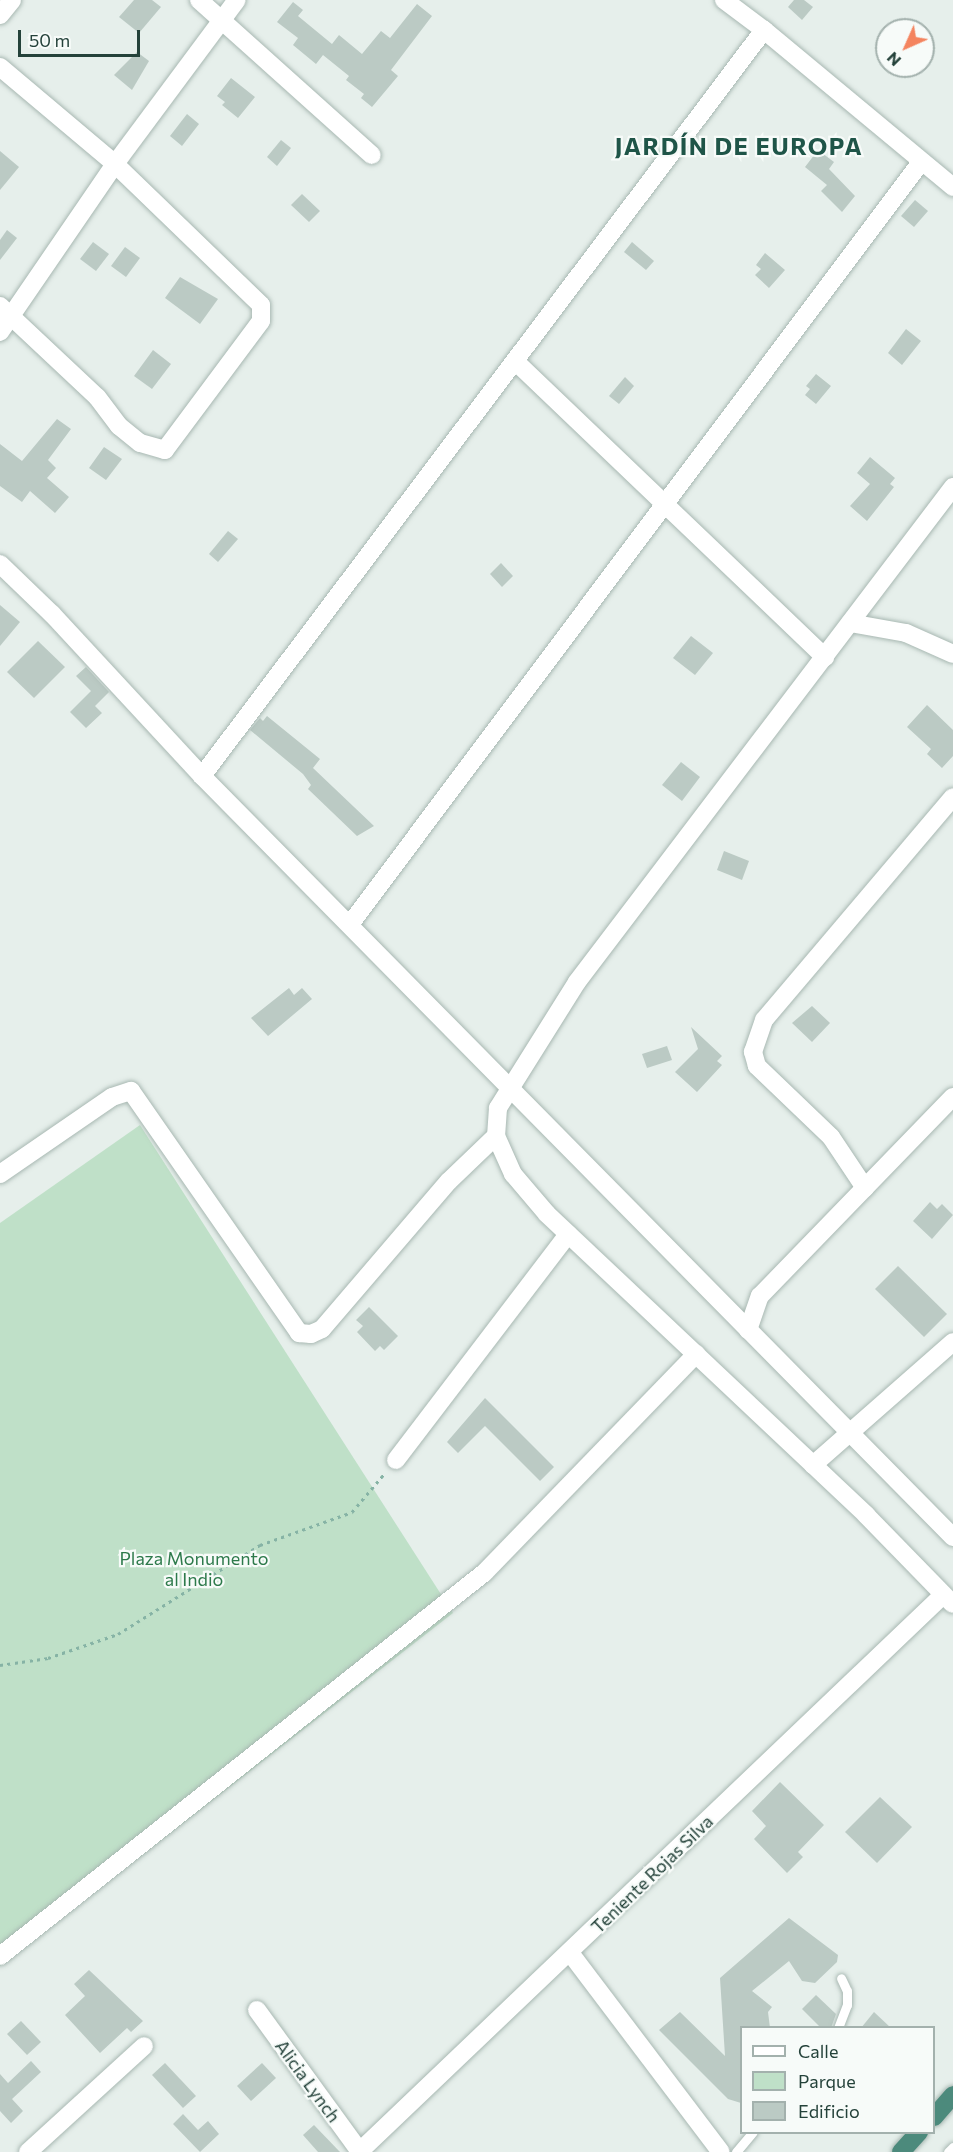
<!DOCTYPE html>
<meta charset="utf-8">
<style>
body{margin:0}
#map{position:relative;width:953px;height:2152px;overflow:hidden;background:#e6efeb;font-family:Commissioner,sans-serif}
div>[style]{position:absolute}
.green>*{inset:0;background:#bfe0c8}
.building>*{inset:0;background:#bbcac4}
.path>*{height:3px;margin-top:-1.5px;transform-origin:0;background:repeating-linear-gradient(90deg,#86b3a5 0 3px,transparent 0 7.5px)}
.roads{filter:drop-shadow(0 0 2px #a8b8b2) drop-shadow(0 0 2px #a8b8b2)}
.service>*{height:9px;margin:-4.5px;padding:0 4.5px;transform-origin:4.5px;border-radius:4.5px;background:#fff}
.minor>*{height:18px;margin:-9px;padding:0 9px;transform-origin:9px;border-radius:9px;background:#fff}
.trunk>*{height:18px;margin:-9px;padding:0 9px;transform-origin:9px;border-radius:9px;background:#4c8a7c}
span{translate:-50% -50%;white-space:nowrap;text-align:center;line-height:1.15;-webkit-text-stroke:4.5px #f7fbf9;paint-order:stroke}
.park-label{font-size:18px;color:#2d7a4b}
.street-label{font-size:18px;color:#24423a}
.district-label{font-size:24px;color:#1f5548;font-weight:700;letter-spacing:1.5px}
.legend{position:absolute;left:740px;top:2026px;width:195px;height:108px;box-sizing:border-box;background:#f7fbf9;border:2px solid #a3b1ad;margin:0;padding:8px 10px;list-style:none;font-size:18px;color:#24423a}
.legend li{display:flex;align-items:center;gap:12px;height:30px}
.legend b{width:30px;border:2px solid #a3b1ad}
.north{position:absolute;left:875px;top:18px;width:60px;height:60px;box-sizing:border-box;background:#f7fbf9;border:2px solid #a3b1ad;border-radius:50%;rotate:225deg;font-size:16px;font-weight:700;line-height:24px;text-align:center;color:#24423a}
.north::after{content:'';display:block;margin:auto;width:21px;height:27px;background:#f4845f;clip-path:polygon(50% 0,100% 100%,50% 72%,0 100%)}
.scale{position:absolute;left:18px;top:30px;width:122px;height:27px;box-sizing:border-box;border:3px solid #24423a;border-top:0;padding-left:8px;font-size:18px;line-height:21px;white-space:nowrap;color:#24423a;-webkit-text-stroke:4px #f7fbf9;paint-order:stroke}
</style>
<div id="map">
<div class="green">
<i style="clip-path:polygon(140px 1125px,453px 1613px,0 1966px,0 1223px)"></i>
</div>
<div class="building">
<i style="clip-path:polygon(134px 0,152px 0,161px 7px,139px 33px,119px 17px)"></i>
<i style="clip-path:polygon(794px 0,804px 0,813px 7px,802px 20px,788px 7px)"></i>
<i style="clip-path:polygon(293px 2px,303px 10px,298px 16px,332px 44px,339px 35px,362px 54px,381px 31px,390px 38px,417px 4px,432px 16px,391px 70px,398px 76px,372px 107px,361px 98px,364px 94px,346px 80px,349px 76px,323px 55px,316px 64px,293px 45px,298px 38px,277px 22px)"></i>
<i style="clip-path:polygon(137px 52px,149px 61px,132px 90px,114px 75px)"></i>
<i style="clip-path:polygon(231px 78px,255px 97px,238px 118px,222px 105px,225px 102px,217px 96px)"></i>
<i style="clip-path:polygon(187px 114px,199px 124px,182px 146px,170px 136px)"></i>
<i style="clip-path:polygon(281px 140px,291px 148px,277px 166px,267px 157px)"></i>
<i style="clip-path:polygon(818px 150px,834px 162px,829px 169px,855px 196px,842px 212px,821px 191px,827px 185px,805px 167px)"></i>
<i style="clip-path:polygon(0 151px,19px 167px,0 190px)"></i>
<i style="clip-path:polygon(302px 194px,320px 211px,309px 222px,291px 205px)"></i>
<i style="clip-path:polygon(915px 200px,928px 211px,914px 227px,901px 216px)"></i>
<i style="clip-path:polygon(7px 230px,17px 238px,0 260px,0 240px)"></i>
<i style="clip-path:polygon(93px 242px,109px 254px,96px 271px,80px 259px)"></i>
<i style="clip-path:polygon(632px 242px,654px 261px,646px 270px,624px 252px)"></i>
<i style="clip-path:polygon(125px 247px,140px 258px,126px 277px,111px 266px)"></i>
<i style="clip-path:polygon(765px 253px,785px 270px,769px 288px,755px 275px,761px 269px,756px 265px)"></i>
<i style="clip-path:polygon(180px 277px,218px 299px,200px 324px,165px 298px)"></i>
<i style="clip-path:polygon(906px 329px,921px 341px,902px 365px,888px 353px)"></i>
<i style="clip-path:polygon(153px 350px,171px 364px,152px 389px,134px 376px)"></i>
<i style="clip-path:polygon(816px 374px,831px 386px,816px 404px,805px 395px,810px 389px,806px 386px)"></i>
<i style="clip-path:polygon(625px 377px,634px 386px,619px 404px,609px 396px)"></i>
<i style="clip-path:polygon(57px 419px,71px 429px,48px 460px,56px 468px,47px 478px,69px 497px,55px 513px,30px 491px,22px 502px,0 486px,0 444px,22px 461px)"></i>
<i style="clip-path:polygon(104px 447px,122px 459px,106px 480px,89px 468px)"></i>
<i style="clip-path:polygon(870px 457px,895px 478px,890px 484px,894px 487px,867px 521px,850px 506px,870px 484px,857px 473px)"></i>
<i style="clip-path:polygon(228px 531px,238px 539px,218px 562px,209px 554px)"></i>
<i style="clip-path:polygon(501px 563px,513px 576px,502px 587px,490px 574px)"></i>
<i style="clip-path:polygon(0 605px,20px 622px,0 646px)"></i>
<i style="clip-path:polygon(691px 636px,713px 653px,695px 675px,673px 658px)"></i>
<i style="clip-path:polygon(38px 641px,65px 667px,34px 698px,7px 672px)"></i>
<i style="clip-path:polygon(86px 667px,109px 692px,95px 706px,102px 713px,86px 728px,70px 712px,91px 691px,76px 676px)"></i>
<i style="clip-path:polygon(927px 705px,953px 730px,953px 756px,942px 768px,927px 754px,931px 749px,907px 727px)"></i>
<i style="clip-path:polygon(267px 716px,320px 759px,313px 768px,374px 826px,357px 836px,308px 789px,311px 785px,303px 774px,250px 730px,260px 718px,263px 721px)"></i>
<i style="clip-path:polygon(681px 762px,700px 777px,682px 801px,662px 785px)"></i>
<i style="clip-path:polygon(724px 851px,749px 861px,742px 880px,717px 870px)"></i>
<i style="clip-path:polygon(289px 988px,294px 995px,302px 988px,312px 999px,268px 1036px,251px 1018px)"></i>
<i style="clip-path:polygon(812px 1006px,830px 1023px,812px 1042px,792px 1023px)"></i>
<i style="clip-path:polygon(691px 1027px,722px 1056px,717px 1061px,722px 1065px,697px 1092px,675px 1072px,698px 1049px)"></i>
<i style="clip-path:polygon(667px 1046px,672px 1060px,647px 1068px,642px 1054px)"></i>
<i style="clip-path:polygon(930px 1202px,937px 1209px,942px 1204px,953px 1215px,932px 1239px,913px 1221px)"></i>
<i style="clip-path:polygon(898px 1266px,947px 1314px,924px 1337px,875px 1289px)"></i>
<i style="clip-path:polygon(369px 1307px,398px 1336px,384px 1350px,380px 1346px,375px 1351px,357px 1332px,363px 1326px,356px 1320px)"></i>
<i style="clip-path:polygon(485px 1398px,554px 1467px,540px 1481px,485px 1426px,458px 1453px,447px 1442px)"></i>
<i style="clip-path:polygon(780px 1782px,824px 1825px,798px 1852px,803px 1857px,787px 1873px,754px 1839px,766px 1826px,752px 1811px)"></i>
<i style="clip-path:polygon(880px 1797px,912px 1827px,877px 1863px,845px 1832px)"></i>
<i style="clip-path:polygon(789px 1918px,838px 1955px,837px 1962px,815px 1983px,802px 1981px,789px 1961px,752px 1991px,772px 2007px,768px 2012px,770px 2028px,741px 2028px,741px 2103px,728px 2099px,659px 2030px,680px 2012px,725px 2056px,720px 1978px)"></i>
<i style="clip-path:polygon(89px 1970px,143px 2021px,131px 2032px,127px 2028px,100px 2053px,65px 2015px,85px 1996px,74px 1984px)"></i>
<i style="clip-path:polygon(816px 1995px,836px 2014px,831px 2028px,821px 2028px,802px 2009px)"></i>
<i style="clip-path:polygon(874px 2012px,891px 2028px,861px 2028px)"></i>
<i style="clip-path:polygon(21px 2021px,41px 2042px,27px 2055px,7px 2034px)"></i>
<i style="clip-path:polygon(31px 2061px,41px 2072px,12px 2099px,23px 2111px,11px 2123px,0 2111px,0 2074px,8px 2083px)"></i>
<i style="clip-path:polygon(165px 2063px,196px 2096px,183px 2108px,152px 2075px)"></i>
<i style="clip-path:polygon(262px 2063px,276px 2078px,251px 2101px,237px 2086px)"></i>
<i style="clip-path:polygon(183px 2114px,198px 2130px,208px 2121px,219px 2134px,200px 2152px,173px 2124px)"></i>
<i style="clip-path:polygon(314px 2125px,340px 2152px,318px 2152px,303px 2135px)"></i>
</div>
<div class="path">
<i style="left:0;top:1665px;width:49px;rotate:-8.3deg"></i>
<i style="left:48px;top:1658px;width:74px;rotate:-18.9deg"></i>
<i style="left:118px;top:1634px;width:168px;rotate:-32.1deg"></i>
<i style="left:260px;top:1545px;width:98px;rotate:-19.7deg"></i>
<i style="left:352px;top:1512px;width:51px;rotate:-49.8deg"></i>
</div>
<div class="roads">
<div class="service">
<i style="left:838px;top:2028px;width:25px;rotate:-69deg"></i>
<i style="left:847px;top:2005px;width:14px;rotate:-90deg"></i>
<i style="left:847px;top:1991px;width:14px;rotate:-115deg"></i>
<i style="left:736px;top:2152px;width:26px;rotate:-50deg"></i>
<i style="left:948px;top:2152px;width:7px;rotate:-45deg"></i>
</div>
<div class="minor">
<i style="left:199px;top:0;width:232px;rotate:41.9deg"></i>
<i style="left:724px;top:0;width:50px;rotate:36.9deg"></i>
<i style="left:0;top:15px;width:19px;rotate:-51deg"></i>
<i style="left:0;top:67px;width:150px;rotate:40.1deg"></i>
<i style="left:115px;top:164px;width:203px;rotate:44deg"></i>
<i style="left:261px;top:305px;width:16px;rotate:90deg"></i>
<i style="left:261px;top:321px;width:161px;rotate:126.7deg"></i>
<i style="left:165px;top:450px;width:26px;rotate:-164deg"></i>
<i style="left:140px;top:443px;width:27px;rotate:-141deg"></i>
<i style="left:119px;top:426px;width:36px;rotate:-127deg"></i>
<i style="left:97px;top:397px;width:133px;rotate:-136.8deg"></i>
<i style="left:0;top:332px;width:204px;rotate:-55.6deg"></i>
<i style="left:115px;top:164px;width:204px;rotate:-53.4deg"></i>
<i style="left:515px;top:361px;width:429px;rotate:43.7deg"></i>
<i style="left:953px;top:487px;width:622px;rotate:127.22deg"></i>
<i style="left:577px;top:982px;width:149px;rotate:122.1deg"></i>
<i style="left:498px;top:1108px;width:28px;rotate:94deg"></i>
<i style="left:496px;top:1136px;width:42px;rotate:65.9deg"></i>
<i style="left:513px;top:1174px;width:52px;rotate:49.6deg"></i>
<i style="left:547px;top:1214px;width:439px;rotate:43.3deg"></i>
<i style="left:866px;top:1515px;width:124px;rotate:45.7deg"></i>
<i style="left:0;top:564px;width:72px;rotate:43.9deg"></i>
<i style="left:52px;top:614px;width:221px;rotate:47.2deg"></i>
<i style="left:202px;top:776px;width:1069px;rotate:45.38deg"></i>
<i style="left:850px;top:623px;width:57px;rotate:10.1deg"></i>
<i style="left:906px;top:633px;width:51px;rotate:24.1deg"></i>
<i style="left:202px;top:776px;width:934px;rotate:-53.01deg"></i>
<i style="left:764px;top:30px;width:246px;rotate:39.7deg"></i>
<i style="left:351px;top:923px;width:951px;rotate:-53.17deg"></i>
<i style="left:0;top:1174px;width:136px;rotate:-34.5deg"></i>
<i style="left:112px;top:1097px;width:20px;rotate:-18deg"></i>
<i style="left:131px;top:1091px;width:295px;rotate:55.2deg"></i>
<i style="left:299px;top:1333px;width:12px;rotate:5deg"></i>
<i style="left:311px;top:1334px;width:12px;rotate:-24deg"></i>
<i style="left:322px;top:1329px;width:195px;rotate:-49.4deg"></i>
<i style="left:449px;top:1181px;width:65px;rotate:-43.8deg"></i>
<i style="left:865px;top:1188px;width:61px;rotate:-123.7deg"></i>
<i style="left:831px;top:1137px;width:103px;rotate:-136.2deg"></i>
<i style="left:757px;top:1066px;width:15px;rotate:-106deg"></i>
<i style="left:753px;top:1052px;width:34px;rotate:-71deg"></i>
<i style="left:764px;top:1020px;width:292px;rotate:-49.7deg"></i>
<i style="left:748px;top:1330px;width:36px;rotate:-71deg"></i>
<i style="left:760px;top:1296px;width:277px;rotate:-45.9deg"></i>
<i style="left:396px;top:1460px;width:284px;rotate:-52.7deg"></i>
<i style="left:813px;top:1465px;width:186px;rotate:-41.3deg"></i>
<i style="left:571px;top:1954px;width:248px;rotate:52.9deg"></i>
<i style="left:0;top:1956px;width:617px;rotate:-38.36deg"></i>
<i style="left:484px;top:1573px;width:305px;rotate:-45.9deg"></i>
<i style="left:257px;top:2010px;width:175px;rotate:54deg"></i>
<i style="left:28px;top:2152px;width:157px;rotate:-42.4deg"></i>
<i style="left:359px;top:2152px;width:807px;rotate:-43.64deg"></i>
</div>
<div class="trunk">
<i style="left:934px;top:2117px;width:29px;rotate:-49deg"></i>
<i style="left:901px;top:2152px;width:27px;rotate:-48deg"></i>
</div>
</div>
<div class="park-label">
<span style="left:194px;top:1569px">Plaza Monumento<br>al Indio</span>
</div>
<div class="street-label">
<span style="left:652px;top:1874px;rotate:-44deg">Teniente Rojas Silva</span>
<span style="left:308px;top:2081px;rotate:54deg">Alicia Lynch</span>
</div>
<div class="district-label">
<span style="left:739px;top:146px">JARDÍN DE EUROPA</span>
</div>
<ul class="legend">
<li><b style="height:8px;background:#fff"></b>Calle</li>
<li><b style="height:16px;background:#bfe0c8"></b>Parque</li>
<li><b style="height:16px;background:#bbcac4"></b>Edificio</li>
</ul>
<div class="north">N</div>
<div class="scale">50 m</div>
</div>
